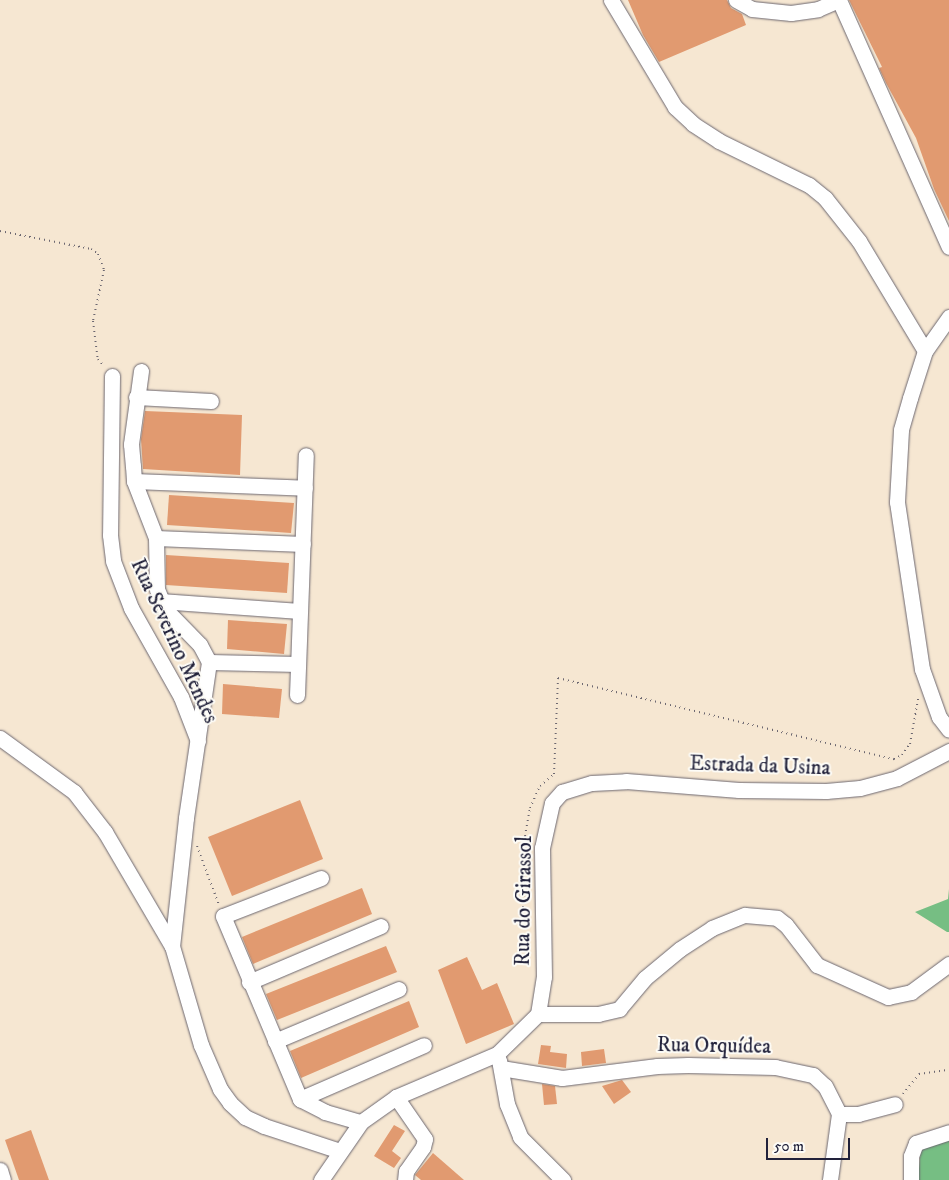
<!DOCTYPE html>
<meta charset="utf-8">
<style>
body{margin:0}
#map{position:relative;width:949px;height:1180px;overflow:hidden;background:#f6e7d2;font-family:"IM FELL DW Pica",serif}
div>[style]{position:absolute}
.forest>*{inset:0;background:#76be83}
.building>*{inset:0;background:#e19a70}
.path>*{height:2px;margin-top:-1px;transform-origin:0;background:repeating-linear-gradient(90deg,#6c6770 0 1px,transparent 0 5px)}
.roads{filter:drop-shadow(0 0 1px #6c6770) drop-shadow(0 0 1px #6c6770)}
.minor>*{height:15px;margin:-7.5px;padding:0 7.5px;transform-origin:7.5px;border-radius:7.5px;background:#fff}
span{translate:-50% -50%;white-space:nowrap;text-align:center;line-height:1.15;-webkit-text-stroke:4px #fdfcf7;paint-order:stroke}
.street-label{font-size:21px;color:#22223b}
.scale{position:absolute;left:766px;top:1138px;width:84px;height:22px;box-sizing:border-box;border:2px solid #22223b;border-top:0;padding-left:6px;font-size:15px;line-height:18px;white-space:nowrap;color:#22223b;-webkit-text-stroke:4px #fdfcf7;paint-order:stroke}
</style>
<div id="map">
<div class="forest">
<i style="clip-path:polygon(949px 889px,949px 932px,947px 932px,915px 912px,948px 899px)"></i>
<i style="clip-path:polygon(949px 1137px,949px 1180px,918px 1180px,921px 1147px)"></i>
</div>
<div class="building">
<i style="clip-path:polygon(628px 0,727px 0,731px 8px,742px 14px,746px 25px,659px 62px,643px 35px)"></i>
<i style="clip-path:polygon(849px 0,949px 0,949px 221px,934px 189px,916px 138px,886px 83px,879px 68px,882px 67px)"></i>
<i style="clip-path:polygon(145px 411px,242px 415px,240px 475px,143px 469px,141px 439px)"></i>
<i style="clip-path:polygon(169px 495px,294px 503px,291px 533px,167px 525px)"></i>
<i style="clip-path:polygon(166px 555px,289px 563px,287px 593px,166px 585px)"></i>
<i style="clip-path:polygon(228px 620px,287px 624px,284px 654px,227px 649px)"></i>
<i style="clip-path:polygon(223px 684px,282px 689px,279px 718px,222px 714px)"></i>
<i style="clip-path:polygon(300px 800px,323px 859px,232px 896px,208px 837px)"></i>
<i style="clip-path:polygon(362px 888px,372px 914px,253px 964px,242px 937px)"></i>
<i style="clip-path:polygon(386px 946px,397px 972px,277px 1020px,266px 994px)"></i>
<i style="clip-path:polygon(467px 957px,482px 990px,497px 983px,514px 1024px,466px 1044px,438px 970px)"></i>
<i style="clip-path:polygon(409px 1001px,419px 1027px,301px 1078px,290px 1051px)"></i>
<i style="clip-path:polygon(541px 1045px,551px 1046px,550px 1052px,567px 1054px,566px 1068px,538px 1064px)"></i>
<i style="clip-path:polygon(604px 1049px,606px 1063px,582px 1066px,581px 1052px)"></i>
<i style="clip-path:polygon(622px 1080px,631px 1092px,614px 1104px,602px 1086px)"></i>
<i style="clip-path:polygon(542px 1084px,555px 1086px,557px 1104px,544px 1105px)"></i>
<i style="clip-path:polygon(394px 1125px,405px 1131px,392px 1151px,401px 1158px,394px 1168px,374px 1156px)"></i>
<i style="clip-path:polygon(31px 1130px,49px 1180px,19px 1180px,5px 1140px)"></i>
<i style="clip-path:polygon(433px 1153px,464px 1180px,421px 1180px,415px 1175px)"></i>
</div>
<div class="path">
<i style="left:0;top:231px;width:93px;rotate:11.2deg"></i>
<i style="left:91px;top:249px;width:9px;rotate:36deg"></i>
<i style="left:98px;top:254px;width:17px;rotate:69deg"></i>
<i style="left:104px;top:270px;width:52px;rotate:102.2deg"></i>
<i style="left:93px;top:321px;width:38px;rotate:83deg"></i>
<i style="left:98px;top:359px;width:9px;rotate:49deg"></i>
<i style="left:197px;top:846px;width:63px;rotate:69.6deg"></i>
<i style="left:529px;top:912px;width:8px;rotate:-140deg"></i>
<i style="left:523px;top:907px;width:71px;rotate:-88.4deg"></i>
<i style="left:525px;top:836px;width:28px;rotate:-80deg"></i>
<i style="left:530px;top:808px;width:24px;rotate:-66deg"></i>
<i style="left:540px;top:786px;width:18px;rotate:-41deg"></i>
<i style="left:554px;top:774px;width:96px;rotate:-87.6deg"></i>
<i style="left:558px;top:678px;width:346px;rotate:13.6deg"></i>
<i style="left:894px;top:759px;width:9px;rotate:-27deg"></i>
<i style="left:902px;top:755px;width:14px;rotate:-54deg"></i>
<i style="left:910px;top:744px;width:46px;rotate:-79.9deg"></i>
<i style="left:903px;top:1094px;width:26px;rotate:-51deg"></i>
<i style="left:919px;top:1074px;width:30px;rotate:-8deg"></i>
</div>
<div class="roads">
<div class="minor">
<i style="left:611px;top:0;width:125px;rotate:59.1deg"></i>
<i style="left:675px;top:107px;width:25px;rotate:43deg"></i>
<i style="left:693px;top:124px;width:31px;rotate:33deg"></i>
<i style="left:719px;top:141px;width:100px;rotate:26.1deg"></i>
<i style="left:809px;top:185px;width:21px;rotate:39deg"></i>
<i style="left:825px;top:198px;width:55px;rotate:51.7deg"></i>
<i style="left:859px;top:241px;width:128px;rotate:59deg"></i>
<i style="left:736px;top:0;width:18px;rotate:29deg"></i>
<i style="left:752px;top:9px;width:39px;rotate:6deg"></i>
<i style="left:791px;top:13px;width:27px;rotate:-8deg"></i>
<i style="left:818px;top:9px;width:22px;rotate:-24deg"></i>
<i style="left:839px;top:0;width:270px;rotate:66deg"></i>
<i style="left:949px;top:317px;width:42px;rotate:125.2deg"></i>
<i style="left:925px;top:351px;width:49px;rotate:107.7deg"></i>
<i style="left:910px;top:398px;width:33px;rotate:106deg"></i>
<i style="left:901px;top:430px;width:72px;rotate:93.2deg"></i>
<i style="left:897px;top:502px;width:169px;rotate:81.5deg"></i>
<i style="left:922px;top:669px;width:51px;rotate:70.5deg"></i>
<i style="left:939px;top:717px;width:16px;rotate:52deg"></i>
<i style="left:141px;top:371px;width:74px;rotate:97.8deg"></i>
<i style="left:131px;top:444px;width:22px;rotate:85deg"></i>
<i style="left:133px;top:466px;width:15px;rotate:86deg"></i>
<i style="left:134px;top:481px;width:61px;rotate:68.9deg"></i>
<i style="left:156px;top:538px;width:51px;rotate:88.9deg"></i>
<i style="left:157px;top:589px;width:22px;rotate:68deg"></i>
<i style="left:165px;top:609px;width:50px;rotate:45.8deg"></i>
<i style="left:200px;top:645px;width:19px;rotate:62deg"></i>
<i style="left:209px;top:662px;width:158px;rotate:98.4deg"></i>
<i style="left:186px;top:818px;width:129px;rotate:96.2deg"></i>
<i style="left:112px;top:376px;width:159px;rotate:90.7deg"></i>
<i style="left:110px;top:535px;width:26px;rotate:83deg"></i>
<i style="left:113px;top:561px;width:50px;rotate:69deg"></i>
<i style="left:131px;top:608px;width:102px;rotate:60.7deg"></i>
<i style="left:181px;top:697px;width:47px;rotate:68.9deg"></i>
<i style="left:136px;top:397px;width:75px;rotate:3.1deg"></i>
<i style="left:134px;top:481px;width:171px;rotate:2.3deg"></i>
<i style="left:156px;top:538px;width:147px;rotate:2.3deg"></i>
<i style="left:160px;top:601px;width:140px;rotate:4.1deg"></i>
<i style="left:209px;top:662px;width:89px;rotate:1.3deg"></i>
<i style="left:297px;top:695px;width:240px;rotate:-87.9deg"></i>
<i style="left:0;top:738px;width:92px;rotate:36.1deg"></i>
<i style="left:74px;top:792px;width:51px;rotate:52.2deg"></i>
<i style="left:105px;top:832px;width:132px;rotate:59.6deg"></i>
<i style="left:172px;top:946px;width:103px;rotate:73.7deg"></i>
<i style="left:201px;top:1045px;width:48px;rotate:66.6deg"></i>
<i style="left:220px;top:1089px;width:17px;rotate:54deg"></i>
<i style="left:230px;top:1103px;width:21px;rotate:43deg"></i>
<i style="left:245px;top:1117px;width:21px;rotate:25deg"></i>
<i style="left:264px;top:1126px;width:80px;rotate:18.2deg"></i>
<i style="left:321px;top:878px;width:105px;rotate:158.8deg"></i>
<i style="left:223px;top:916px;width:199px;rotate:67.2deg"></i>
<i style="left:300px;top:1099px;width:28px;rotate:27deg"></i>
<i style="left:325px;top:1112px;width:37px;rotate:16deg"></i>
<i style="left:361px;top:1122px;width:43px;rotate:-35.5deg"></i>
<i style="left:396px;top:1097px;width:110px;rotate:-23.1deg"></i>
<i style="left:497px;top:1054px;width:57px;rotate:-44.3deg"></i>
<i style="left:249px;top:982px;width:143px;rotate:-23deg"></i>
<i style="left:538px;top:1014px;width:37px;rotate:-81deg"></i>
<i style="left:544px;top:977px;width:129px;rotate:-90.9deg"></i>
<i style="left:542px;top:848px;width:46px;rotate:-77.5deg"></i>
<i style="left:552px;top:803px;width:15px;rotate:-48deg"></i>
<i style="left:562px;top:792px;width:31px;rotate:-17deg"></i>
<i style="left:592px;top:783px;width:34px;rotate:-3deg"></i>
<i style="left:626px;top:781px;width:113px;rotate:4.6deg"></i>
<i style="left:739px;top:790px;width:87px;rotate:0.7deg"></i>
<i style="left:826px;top:791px;width:34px;rotate:-5deg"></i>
<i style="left:860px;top:788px;width:38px;rotate:-15deg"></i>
<i style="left:897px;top:778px;width:59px;rotate:-27.4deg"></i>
<i style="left:538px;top:1014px;width:60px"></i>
<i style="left:598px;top:1014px;width:22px;rotate:-13deg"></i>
<i style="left:619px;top:1009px;width:40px;rotate:-50deg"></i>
<i style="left:645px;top:978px;width:45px;rotate:-39.6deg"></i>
<i style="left:680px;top:949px;width:38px;rotate:-33deg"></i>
<i style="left:712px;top:928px;width:35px;rotate:-22deg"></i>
<i style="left:745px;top:915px;width:32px;rotate:5deg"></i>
<i style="left:777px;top:918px;width:11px;rotate:38deg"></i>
<i style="left:786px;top:925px;width:51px;rotate:52.2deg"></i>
<i style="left:817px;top:965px;width:78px;rotate:24.3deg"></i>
<i style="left:888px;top:997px;width:24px;rotate:-12deg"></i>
<i style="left:911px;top:992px;width:47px;rotate:-36.4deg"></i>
<i style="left:275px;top:1041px;width:134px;rotate:-22.8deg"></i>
<i style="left:499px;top:1060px;width:45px;rotate:79.7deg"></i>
<i style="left:507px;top:1104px;width:35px;rotate:68deg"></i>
<i style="left:520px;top:1137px;width:61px;rotate:45deg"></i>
<i style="left:501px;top:1068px;width:62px;rotate:9.3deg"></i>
<i style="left:562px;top:1078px;width:96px;rotate:-7.2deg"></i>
<i style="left:657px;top:1066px;width:31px;rotate:-2deg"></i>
<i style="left:688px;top:1065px;width:87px;rotate:1.3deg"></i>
<i style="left:775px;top:1067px;width:39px;rotate:12deg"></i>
<i style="left:813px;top:1075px;width:16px;rotate:43deg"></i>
<i style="left:825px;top:1086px;width:31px;rotate:63deg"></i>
<i style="left:839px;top:1114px;width:67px;rotate:97.8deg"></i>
<i style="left:396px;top:1097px;width:51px;rotate:55.4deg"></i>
<i style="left:425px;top:1139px;width:8px;rotate:104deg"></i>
<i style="left:423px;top:1147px;width:29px;rotate:125deg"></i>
<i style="left:406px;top:1171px;width:9px;rotate:96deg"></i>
<i style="left:300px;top:1099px;width:135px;rotate:-23.5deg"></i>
<i style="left:839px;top:1114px;width:19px"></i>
<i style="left:858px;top:1114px;width:38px;rotate:-15deg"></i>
<i style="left:0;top:1170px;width:10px;rotate:73deg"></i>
<i style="left:321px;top:1180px;width:70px;rotate:-55.4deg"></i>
<i style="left:911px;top:1180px;width:24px;rotate:-90deg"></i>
<i style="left:911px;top:1156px;width:14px;rotate:-69deg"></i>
<i style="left:916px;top:1143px;width:35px;rotate:-18deg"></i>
</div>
</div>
<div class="street-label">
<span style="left:174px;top:641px;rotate:65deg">Rua Severino Mendes</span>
<span style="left:760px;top:766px;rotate:2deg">Estrada da Usina</span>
<span style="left:524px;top:901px;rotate:-89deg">Rua do Girassol</span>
<span style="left:714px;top:1046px;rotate:1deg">Rua Orquídea</span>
</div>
<div class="scale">50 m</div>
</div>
